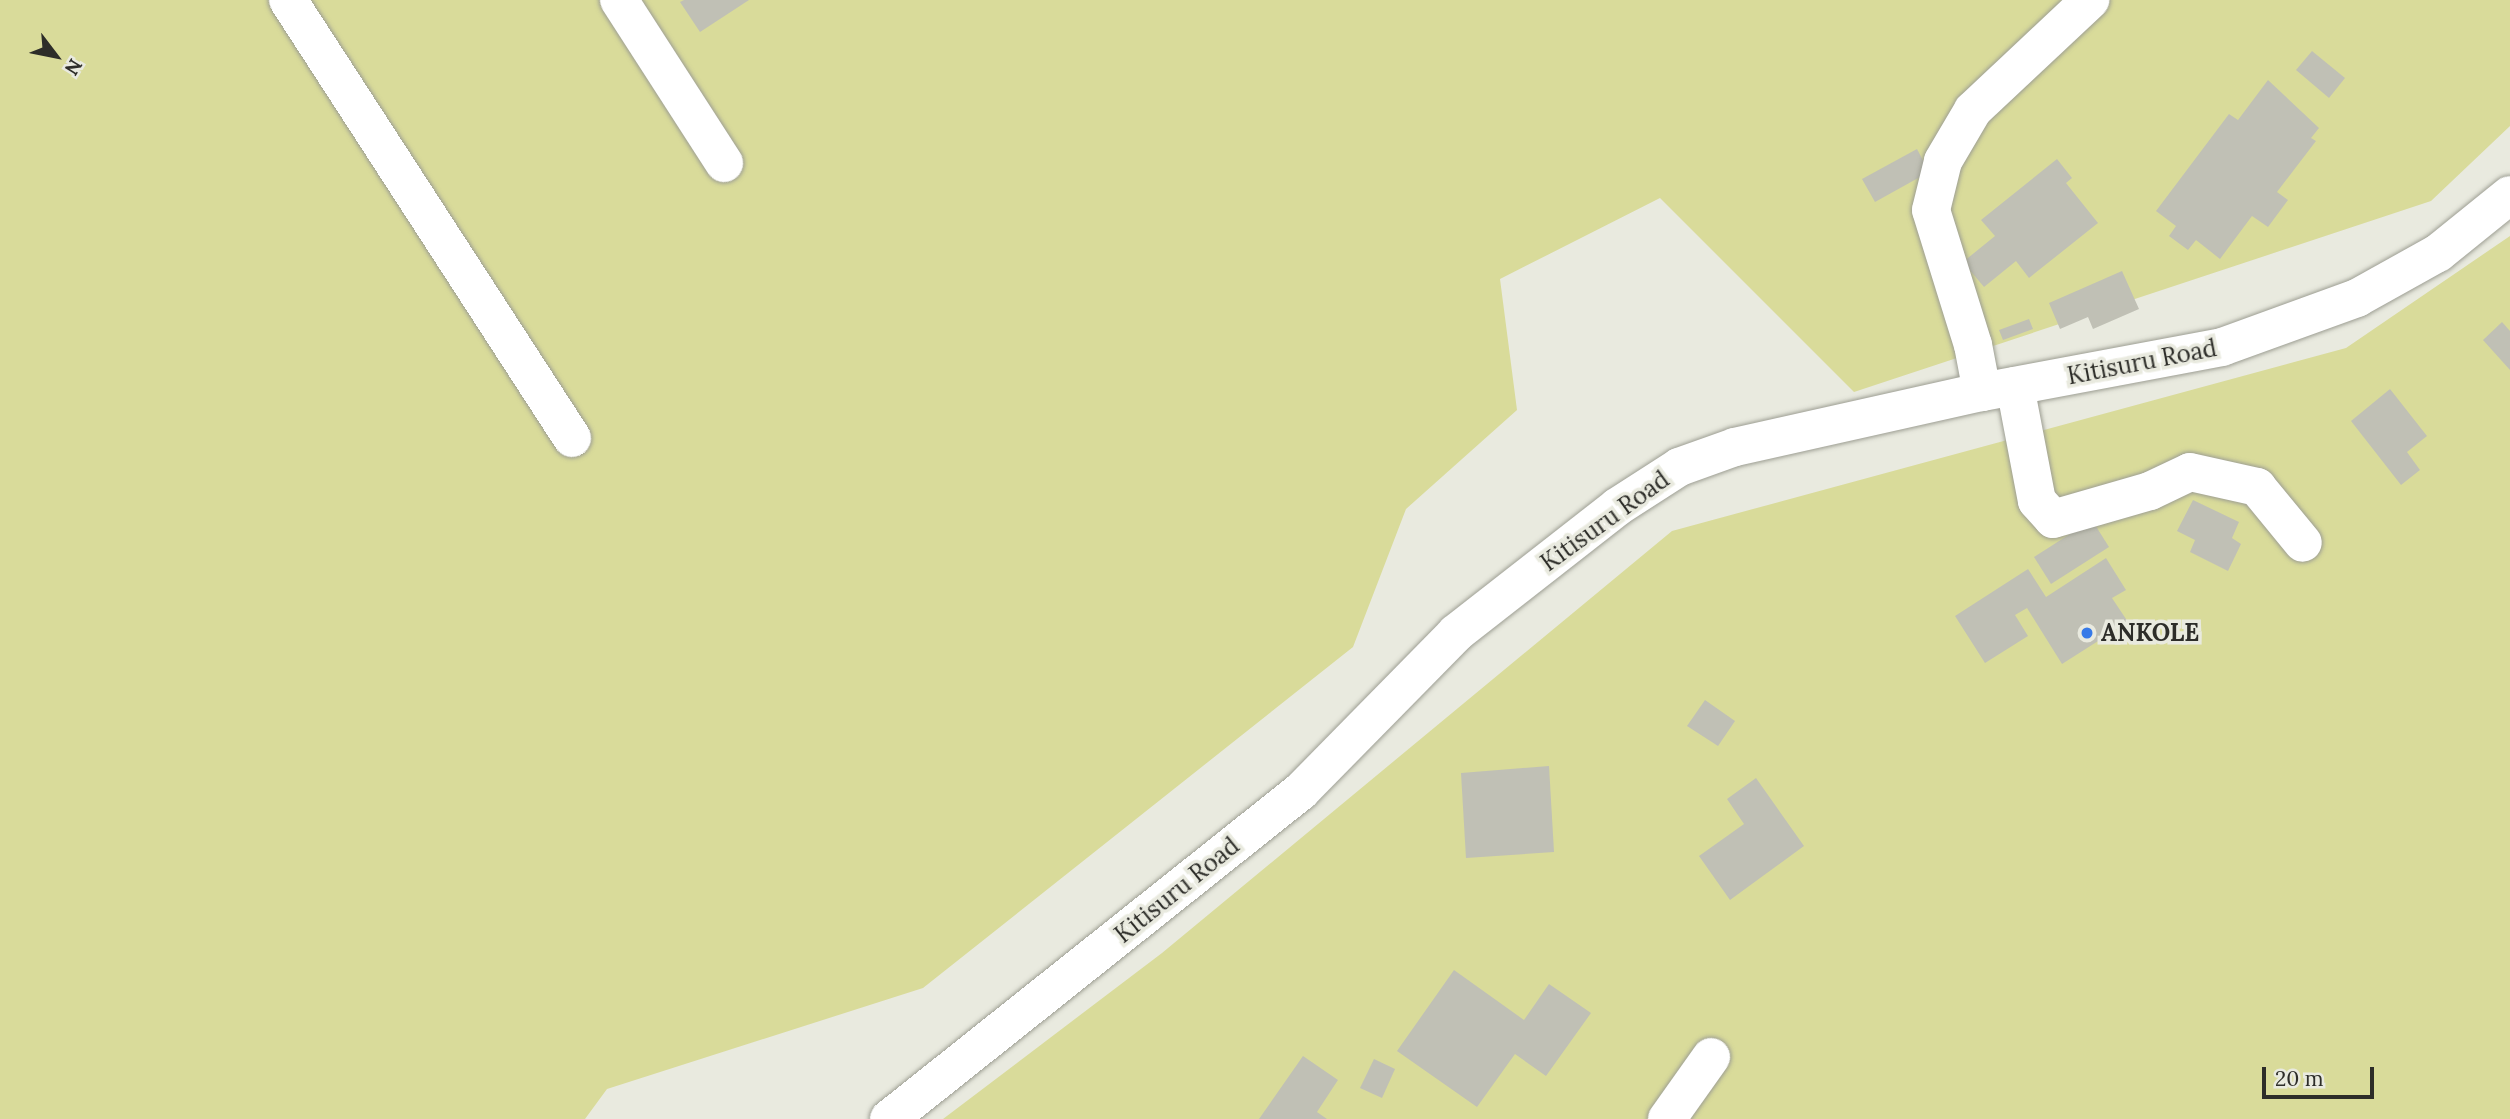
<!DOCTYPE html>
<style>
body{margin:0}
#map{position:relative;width:2510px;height:1119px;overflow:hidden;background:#e9eadf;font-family:Lora,serif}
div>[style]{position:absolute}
.green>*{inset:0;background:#d9db9a}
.building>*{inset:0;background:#c0c0b5}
.roads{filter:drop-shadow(0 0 2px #9d9e93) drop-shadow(0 0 2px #9d9e93)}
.minor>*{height:38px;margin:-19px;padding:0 19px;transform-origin:19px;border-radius:19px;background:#fff}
.dots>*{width:19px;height:19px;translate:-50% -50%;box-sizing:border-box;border:4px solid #e9eadf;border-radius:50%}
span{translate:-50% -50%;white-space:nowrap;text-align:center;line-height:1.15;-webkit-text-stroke:7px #e9eadf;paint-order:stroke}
.street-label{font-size:24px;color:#2d2d29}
.poi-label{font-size:24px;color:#2d2d29;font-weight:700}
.left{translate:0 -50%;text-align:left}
.north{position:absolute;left:21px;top:21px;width:70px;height:70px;-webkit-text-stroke:5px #e9eadf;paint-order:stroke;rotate:122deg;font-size:19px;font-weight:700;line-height:28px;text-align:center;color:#2d2d29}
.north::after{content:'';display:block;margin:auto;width:24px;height:32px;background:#2d2d29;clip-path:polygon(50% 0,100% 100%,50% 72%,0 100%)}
.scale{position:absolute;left:2262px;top:1067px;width:112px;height:32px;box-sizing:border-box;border:4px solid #2d2d29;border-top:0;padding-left:9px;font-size:21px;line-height:24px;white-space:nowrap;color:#2d2d29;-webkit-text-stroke:5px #e9eadf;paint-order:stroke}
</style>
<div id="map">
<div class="green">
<i style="clip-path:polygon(0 0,2510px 0,2510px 126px,2431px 201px,1854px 392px,1660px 198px,1500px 279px,1517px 410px,1406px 509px,1353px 647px,923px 988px,607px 1089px,585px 1119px,0 1119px)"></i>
<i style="clip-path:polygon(2510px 236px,2510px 1119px,943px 1119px,1162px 953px,1672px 531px,2346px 348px)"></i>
</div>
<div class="building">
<i style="clip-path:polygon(684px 0,749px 0,700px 32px,680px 2px)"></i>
<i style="clip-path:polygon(2312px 51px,2345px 78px,2329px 98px,2296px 70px)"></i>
<i style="clip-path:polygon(2268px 80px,2319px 128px,2311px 138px,2316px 141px,2277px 192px,2288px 200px,2268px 227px,2252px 216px,2220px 259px,2196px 240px,2188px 250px,2169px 236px,2176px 226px,2156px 211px,2229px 114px,2238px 120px)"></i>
<i style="clip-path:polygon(1917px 149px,1929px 172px,1875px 202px,1862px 179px)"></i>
<i style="clip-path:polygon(2057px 159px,2072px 178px,2066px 183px,2098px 223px,2029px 278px,2016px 261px,1984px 287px,1963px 262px,1995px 236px,1981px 220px)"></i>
<i style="clip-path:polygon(2122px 271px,2139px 309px,2093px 329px,2088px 317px,2060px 329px,2049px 303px)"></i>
<i style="clip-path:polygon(2029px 319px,2033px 329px,2003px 340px,1999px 330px)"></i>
<i style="clip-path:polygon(2502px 322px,2510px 331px,2510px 370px,2483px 340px)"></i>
<i style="clip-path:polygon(2390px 389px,2427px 436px,2407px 452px,2420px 470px,2401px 485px,2351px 421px)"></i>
<i style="clip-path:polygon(2193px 500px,2239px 522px,2232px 538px,2241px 544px,2228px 571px,2190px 552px,2195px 540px,2177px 531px)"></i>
<i style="clip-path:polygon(2092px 520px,2109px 547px,2051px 584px,2034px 557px)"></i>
<i style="clip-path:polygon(2106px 558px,2126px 590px,2112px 598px,2128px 622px,2062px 664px,2027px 608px,2015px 615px,2028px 636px,1985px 663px,1955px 616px,2028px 569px,2046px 597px)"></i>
<i style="clip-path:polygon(1705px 700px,1735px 721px,1718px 746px,1687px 726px)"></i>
<i style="clip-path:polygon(1549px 766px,1554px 852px,1466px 858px,1461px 773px)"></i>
<i style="clip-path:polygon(1756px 778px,1804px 846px,1730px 900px,1699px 856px,1744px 824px,1727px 799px)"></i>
<i style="clip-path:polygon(1454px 970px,1524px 1020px,1549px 984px,1591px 1013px,1546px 1076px,1515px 1054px,1477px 1107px,1397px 1051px)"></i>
<i style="clip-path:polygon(1303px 1056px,1338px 1080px,1317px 1112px,1327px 1119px,1259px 1119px)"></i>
<i style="clip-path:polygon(1374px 1059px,1395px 1069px,1382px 1098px,1360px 1088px)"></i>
</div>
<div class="roads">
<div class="minor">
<i style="left:288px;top:0;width:522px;rotate:57.04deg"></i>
<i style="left:619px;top:0;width:194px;rotate:57.2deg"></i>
<i style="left:2015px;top:386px;width:117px;rotate:79.2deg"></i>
<i style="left:2037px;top:501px;width:24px;rotate:48deg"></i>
<i style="left:2053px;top:519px;width:101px;rotate:-16.1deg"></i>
<i style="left:2150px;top:491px;width:44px;rotate:-25.4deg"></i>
<i style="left:2190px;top:472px;width:69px;rotate:12.6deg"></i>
<i style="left:2257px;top:487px;width:72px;rotate:50.6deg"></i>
<i style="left:1982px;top:392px;width:48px;rotate:-100.8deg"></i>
<i style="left:1973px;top:345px;width:141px;rotate:-107.3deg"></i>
<i style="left:1931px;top:210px;width:50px;rotate:-76.2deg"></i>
<i style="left:1943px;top:161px;width:59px;rotate:-59.5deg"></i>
<i style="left:1973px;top:110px;width:161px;rotate:-43.2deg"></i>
<i style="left:889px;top:1119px;width:527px;rotate:-38.52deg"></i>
<i style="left:1301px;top:791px;width:221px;rotate:-45.5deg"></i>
<i style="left:1456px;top:633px;width:204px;rotate:-38deg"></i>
<i style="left:1617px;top:507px;width:74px;rotate:-32.8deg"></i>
<i style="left:1679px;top:467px;width:59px;rotate:-19.7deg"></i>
<i style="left:1735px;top:447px;width:253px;rotate:-12.6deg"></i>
<i style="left:1982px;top:392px;width:244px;rotate:-10.6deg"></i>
<i style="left:2222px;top:347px;width:144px;rotate:-19.9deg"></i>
<i style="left:2357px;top:298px;width:93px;rotate:-29.1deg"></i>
<i style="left:2438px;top:253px;width:92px;rotate:-38.9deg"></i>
<i style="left:1667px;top:1119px;width:76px;rotate:-54.6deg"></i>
</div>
</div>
<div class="dots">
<i style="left:2087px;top:633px;background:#377ae8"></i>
</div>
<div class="street-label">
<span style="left:2142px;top:362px;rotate:-11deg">Kitisuru Road</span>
<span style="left:1605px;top:521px;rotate:-36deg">Kitisuru Road</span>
<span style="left:1177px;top:890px;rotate:-39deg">Kitisuru Road</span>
</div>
<div class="poi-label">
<span class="left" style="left:2101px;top:633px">ANKOLE</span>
</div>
<div class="north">N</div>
<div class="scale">20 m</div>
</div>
